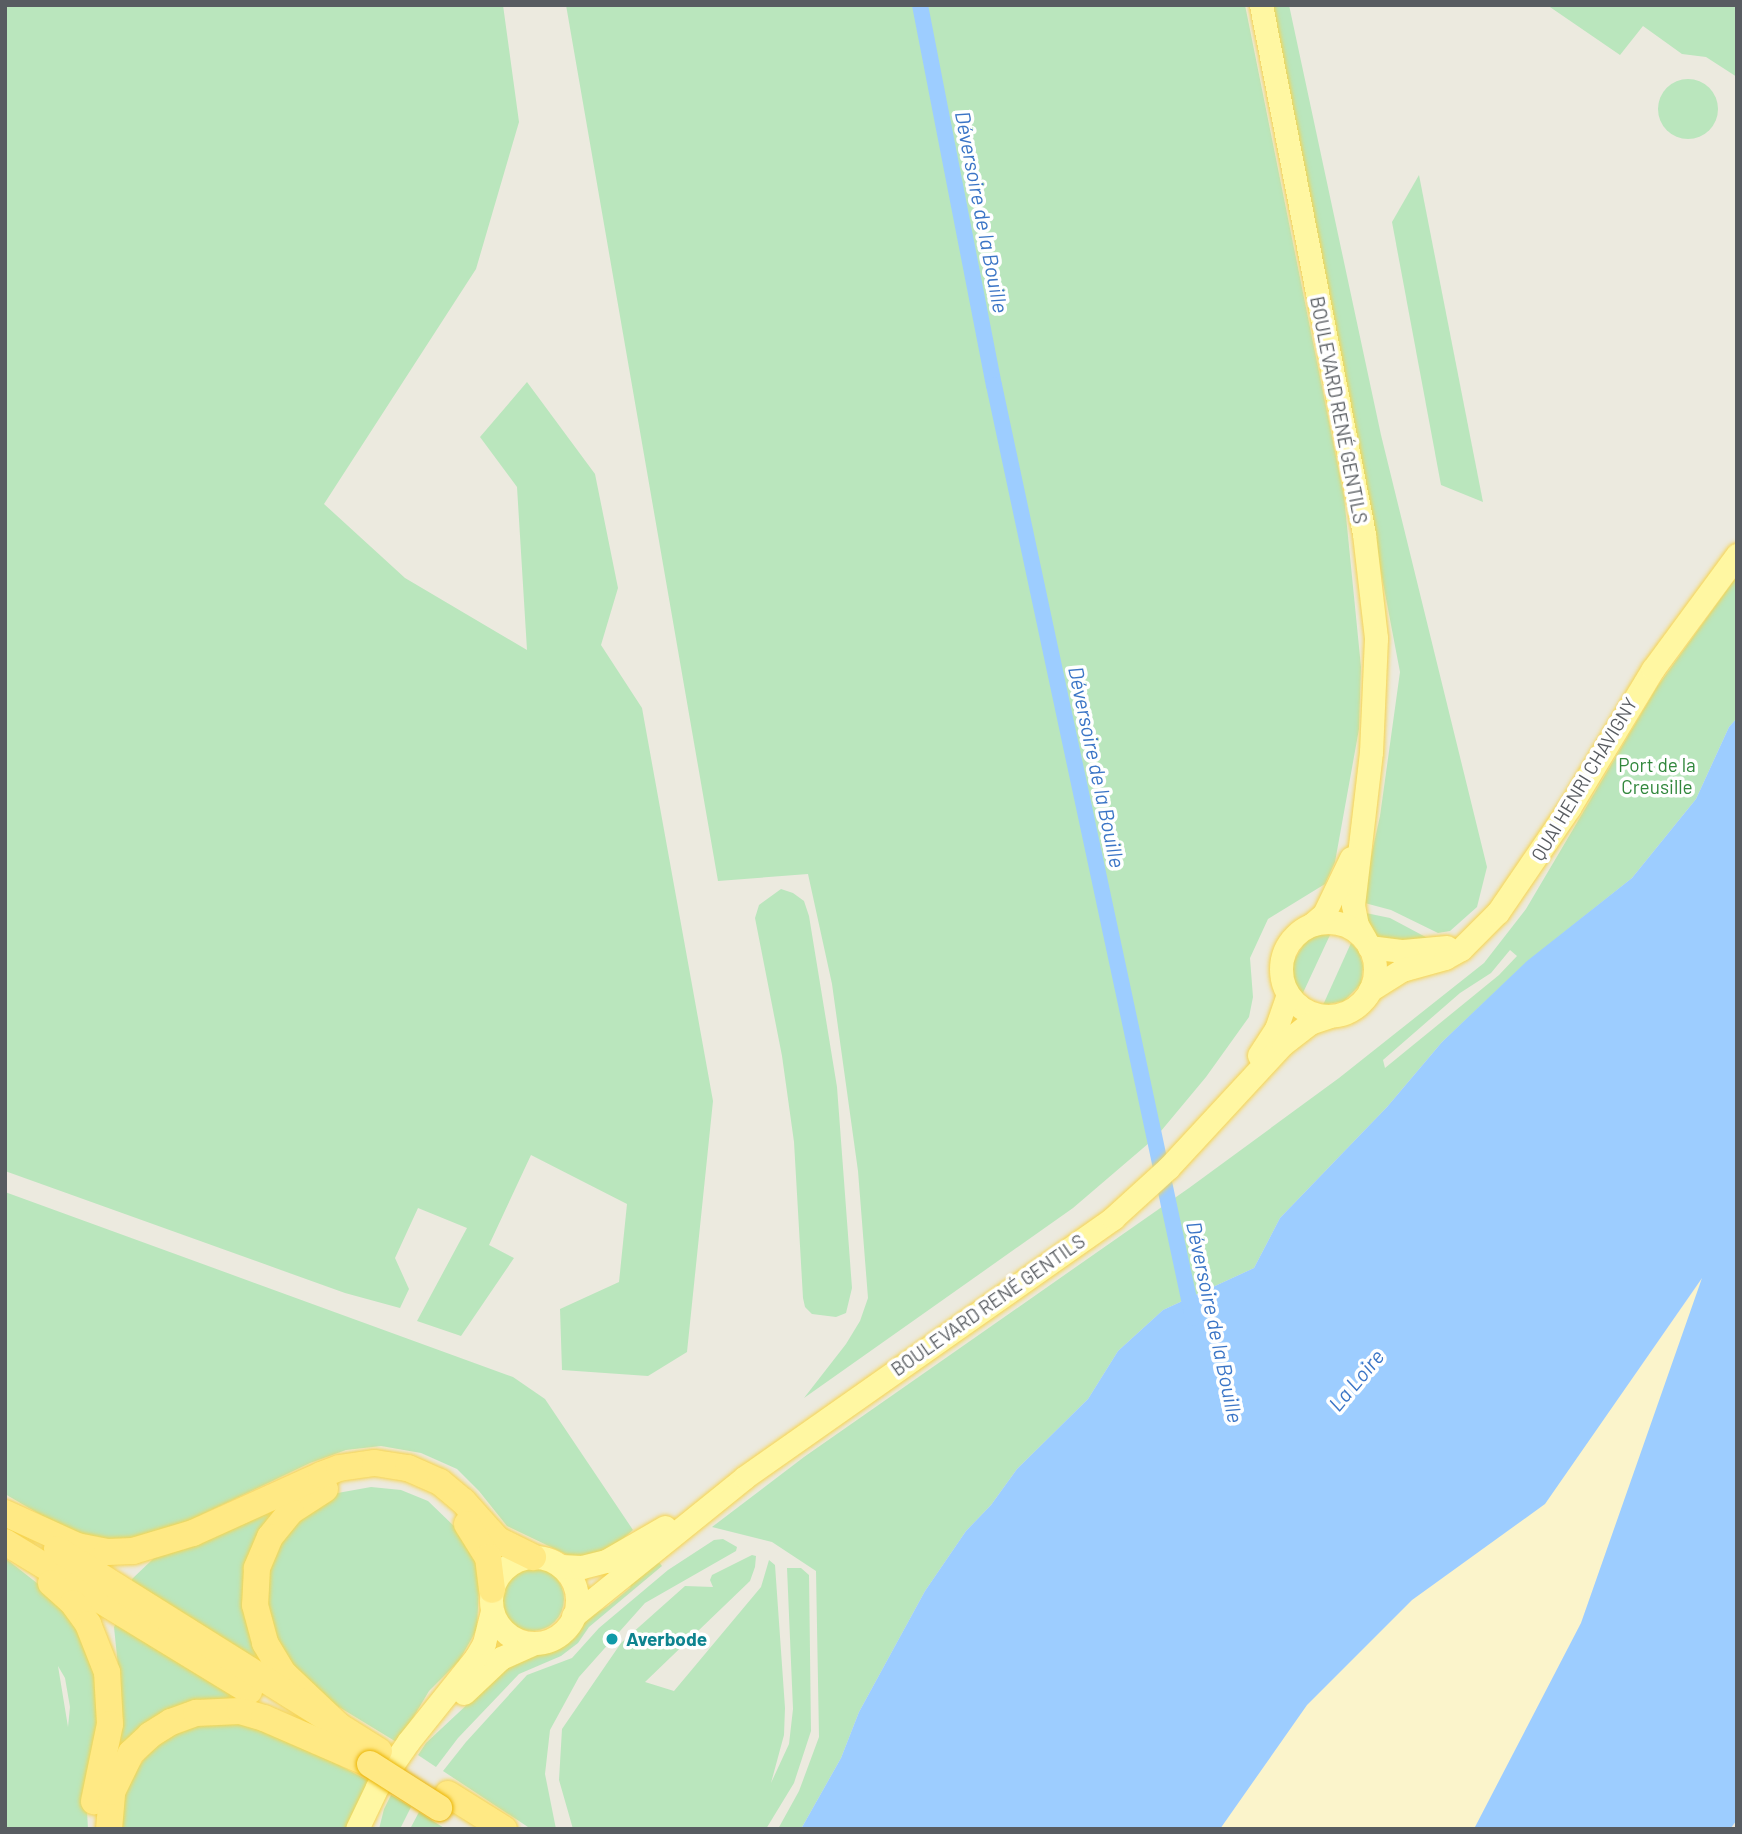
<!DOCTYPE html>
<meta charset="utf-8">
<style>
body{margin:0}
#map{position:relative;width:1742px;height:1834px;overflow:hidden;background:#eceadf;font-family:Barlow,sans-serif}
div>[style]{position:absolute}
.green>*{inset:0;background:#bae6bd}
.round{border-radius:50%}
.sand>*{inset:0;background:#fbf4cb}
.water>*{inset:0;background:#9dcdff}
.canal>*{height:16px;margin:-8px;padding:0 8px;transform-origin:8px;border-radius:8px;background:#9dcdff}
.roads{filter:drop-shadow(0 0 2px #f7d44e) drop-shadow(0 0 2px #f7d44e)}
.major>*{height:23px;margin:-11.5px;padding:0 11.5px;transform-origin:11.5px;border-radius:11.5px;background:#fff7a2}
.major>.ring{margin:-11.5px;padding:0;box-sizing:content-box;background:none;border:23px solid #fff7a2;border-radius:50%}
.highway>*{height:26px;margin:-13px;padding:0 13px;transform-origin:13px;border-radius:13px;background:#ffe984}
.bridges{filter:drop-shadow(0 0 2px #ecb400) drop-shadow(0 0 2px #ecb400)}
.highway-bridge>*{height:26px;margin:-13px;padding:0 13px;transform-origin:13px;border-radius:13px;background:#ffe984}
.dots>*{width:19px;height:19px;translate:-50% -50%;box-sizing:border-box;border:4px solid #fff;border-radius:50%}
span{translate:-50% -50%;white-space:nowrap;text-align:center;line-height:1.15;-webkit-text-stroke:7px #fff;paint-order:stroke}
.street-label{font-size:19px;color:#585c61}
.park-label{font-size:19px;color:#31873c}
.culture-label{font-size:19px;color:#0d838f;font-weight:700}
.left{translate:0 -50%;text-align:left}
.water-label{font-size:21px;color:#3b75c6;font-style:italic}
.frame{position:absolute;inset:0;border:7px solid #585c61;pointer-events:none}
</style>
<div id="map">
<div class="green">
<i style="clip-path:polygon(5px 5px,503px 5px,519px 122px,476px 269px,324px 504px,405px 578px,527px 650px,517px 487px,480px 437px,527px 382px,595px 474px,618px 588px,601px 645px,642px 708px,713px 1101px,687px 1352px,648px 1376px,562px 1370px,560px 1309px,619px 1282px,627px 1204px,531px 1155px,489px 1245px,514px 1258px,461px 1336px,417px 1321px,467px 1228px,418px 1208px,395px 1258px,409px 1289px,400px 1308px,345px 1293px,5px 1171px)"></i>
<i style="clip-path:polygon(566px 5px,1245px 5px,1344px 496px,1361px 667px,1359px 729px,1335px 862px,1325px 884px,1268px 919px,1250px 958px,1253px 997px,1249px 1017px,1206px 1077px,1156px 1137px,1073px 1208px,804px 1398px,846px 1344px,860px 1321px,868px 1298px,858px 1171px,832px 984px,808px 874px,718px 881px)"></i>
<i style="clip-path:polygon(1273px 5px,1289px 5px,1381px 435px,1487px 867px,1477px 907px,1450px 931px,1438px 933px,1391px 910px,1361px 902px,1380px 816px,1400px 672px)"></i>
<i style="clip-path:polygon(1547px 5px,1737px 5px,1737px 77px,1706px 57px,1682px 54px,1643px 26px,1620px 55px)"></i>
<i class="round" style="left:1658px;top:79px;width:60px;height:60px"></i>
<i style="clip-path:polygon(1419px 175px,1483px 502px,1441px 485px,1392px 222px)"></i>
<i style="clip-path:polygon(evenodd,1737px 576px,1737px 718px,1729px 727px,1696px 799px,1632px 878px,1528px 961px,1442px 1042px,1387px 1107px,1280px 1218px,1254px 1268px,1163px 1310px,1118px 1351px,1088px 1399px,1017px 1469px,991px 1505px,966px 1531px,925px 1591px,859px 1712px,841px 1758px,801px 1829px,778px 1829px,799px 1791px,819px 1737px,816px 1571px,772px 1542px,712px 1527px,804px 1457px,1189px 1188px,1339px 1078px,1484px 963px,1526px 909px,1657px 687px,1737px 576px,1510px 950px,1517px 956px,1499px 975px,1385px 1068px,1383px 1060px,1460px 993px,1491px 973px,1510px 950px)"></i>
<i style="clip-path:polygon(781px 889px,793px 893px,804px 901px,809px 916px,837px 1087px,852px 1288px,846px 1313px,836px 1317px,812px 1314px,805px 1307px,803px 1298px,794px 1142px,782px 1056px,755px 918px,759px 905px)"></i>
<i style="clip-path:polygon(1361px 912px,1390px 918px,1435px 942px,1379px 941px,1365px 927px)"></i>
<i style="clip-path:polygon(1316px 934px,1330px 935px,1302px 995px,1293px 980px,1292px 964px,1305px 942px)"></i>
<i style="clip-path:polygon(1351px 943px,1359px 952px,1363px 966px,1361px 984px,1344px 1001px,1323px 1005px)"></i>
<i style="clip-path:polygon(5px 1192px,513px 1377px,545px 1399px,633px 1530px,611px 1549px,578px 1560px,507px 1526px,479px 1491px,457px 1469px,421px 1453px,381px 1446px,346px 1450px,310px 1463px,182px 1524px,148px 1535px,117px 1540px,92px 1538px,65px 1529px,5px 1494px)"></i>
<i style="clip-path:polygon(371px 1487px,401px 1490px,428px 1501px,456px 1528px,480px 1565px,477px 1629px,459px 1661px,429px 1691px,398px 1743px,316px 1693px,276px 1650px,261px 1583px,283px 1531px,332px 1494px)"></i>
<i style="clip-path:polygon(304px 1492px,257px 1548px,269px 1670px,132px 1585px,132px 1579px,155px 1557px)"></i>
<i style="clip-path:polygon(723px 1539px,737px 1547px,736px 1551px,645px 1603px,579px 1677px,550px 1730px,545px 1774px,556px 1829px,531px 1829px,443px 1771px,466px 1742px,527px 1675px,572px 1658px,599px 1628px,668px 1570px,714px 1540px)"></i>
<i style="clip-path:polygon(752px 1555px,756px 1556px,755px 1567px,750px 1581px,645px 1682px,674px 1691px,761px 1587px,769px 1560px,775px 1565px,785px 1708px,784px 1735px,771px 1783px,789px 1744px,793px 1709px,787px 1568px,801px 1568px,809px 1575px,811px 1731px,794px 1783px,766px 1829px,573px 1829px,559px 1780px,562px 1729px,621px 1643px,685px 1586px,713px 1587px,710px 1580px,712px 1575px)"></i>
<i style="clip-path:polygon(evenodd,5px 1558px,65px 1605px,89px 1641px,105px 1722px,87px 1811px,88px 1829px,5px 1829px,5px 1558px,58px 1666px,65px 1678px,70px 1707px,68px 1727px,58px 1666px)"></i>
<i style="clip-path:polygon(656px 1558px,662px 1566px,589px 1627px,578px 1643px,561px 1656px,519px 1674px,458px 1738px,436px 1767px,418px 1755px,426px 1743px,472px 1700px,488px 1677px,527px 1654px,546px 1652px,575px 1638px,584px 1620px,608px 1606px,630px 1588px,633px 1577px,649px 1570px)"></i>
<i class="round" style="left:500px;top:1567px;width:64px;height:64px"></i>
<i style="clip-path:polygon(117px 1621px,250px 1701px,223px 1702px,115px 1758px,119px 1676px,114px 1627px)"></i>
<i style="clip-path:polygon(210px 1720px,249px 1722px,288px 1738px,371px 1782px,348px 1829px,118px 1829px,121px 1802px,134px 1773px,148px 1754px,173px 1733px)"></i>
<i style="clip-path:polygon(391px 1795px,411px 1807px,400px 1829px,379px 1829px,384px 1809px)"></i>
<i style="clip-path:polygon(419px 1812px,431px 1820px,446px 1829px,410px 1829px)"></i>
</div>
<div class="sand">
<i style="clip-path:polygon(1704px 1276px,1581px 1623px,1474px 1829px,1220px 1829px,1307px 1705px,1412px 1600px,1545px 1503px)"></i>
</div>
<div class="water">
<i style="clip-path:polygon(1737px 718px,1737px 1820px,1730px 1829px,1474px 1829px,1581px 1623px,1702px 1278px,1545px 1504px,1412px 1600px,1307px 1705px,1220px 1829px,801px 1829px,841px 1758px,859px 1712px,925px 1591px,966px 1531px,991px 1505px,1017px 1469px,1088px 1399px,1118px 1351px,1163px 1310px,1254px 1268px,1280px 1218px,1387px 1107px,1442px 1042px,1527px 961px,1632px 878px,1696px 799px,1729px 727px)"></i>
</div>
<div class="canal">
<i style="left:920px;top:5px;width:387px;rotate:79deg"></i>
<i style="left:994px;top:385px;width:954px;rotate:77.96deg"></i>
</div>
<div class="roads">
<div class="major">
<i style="left:1261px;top:5px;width:539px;rotate:78.98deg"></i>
<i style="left:1364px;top:534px;width:105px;rotate:83.4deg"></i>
<i style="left:1376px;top:638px;width:114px;rotate:92.5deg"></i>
<i style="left:1371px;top:752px;width:154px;rotate:96.7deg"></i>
<i style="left:1353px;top:905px;width:20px;rotate:79deg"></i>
<i style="left:1357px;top:925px;width:16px;rotate:60deg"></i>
<i class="ring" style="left:1281px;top:922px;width:71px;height:71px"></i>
<i style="left:1311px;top:925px;width:17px;rotate:-40deg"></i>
<i style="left:1324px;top:914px;width:62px;rotate:-64.3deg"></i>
<i style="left:1369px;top:947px;width:34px;rotate:7deg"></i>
<i style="left:1403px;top:951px;width:44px;rotate:-5.2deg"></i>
<i style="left:1370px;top:990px;width:38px;rotate:-32deg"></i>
<i style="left:1402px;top:970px;width:45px;rotate:-15.6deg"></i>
<i style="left:1445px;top:958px;width:18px;rotate:-29deg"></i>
<i style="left:1461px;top:949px;width:52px;rotate:-45deg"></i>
<i style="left:1498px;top:912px;width:126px;rotate:-55.7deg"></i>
<i style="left:1569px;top:808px;width:162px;rotate:-58.9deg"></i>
<i style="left:1653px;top:669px;width:142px;rotate:-53.6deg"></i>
<i style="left:1259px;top:1055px;width:31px;rotate:-57deg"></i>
<i style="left:1276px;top:1029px;width:36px;rotate:-71deg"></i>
<i class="ring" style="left:491px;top:1557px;width:63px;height:63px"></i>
<i style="left:561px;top:1566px;width:21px;rotate:3deg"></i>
<i style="left:582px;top:1567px;width:25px;rotate:-14deg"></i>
<i style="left:606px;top:1561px;width:68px;rotate:-30deg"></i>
<i style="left:573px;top:1616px;width:221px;rotate:-38.9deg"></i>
<i style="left:745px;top:1477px;width:450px;rotate:-35.1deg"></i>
<i style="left:1113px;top:1218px;width:74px;rotate:-42.3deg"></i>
<i style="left:1168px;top:1168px;width:169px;rotate:-47.2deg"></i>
<i style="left:1283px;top:1044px;width:34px;rotate:-38deg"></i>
<i style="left:1310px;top:1023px;width:18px;rotate:-19deg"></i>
<i style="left:464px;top:1693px;width:51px;rotate:-43.4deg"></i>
<i style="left:501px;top:1658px;width:36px;rotate:-24deg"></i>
<i style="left:357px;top:1829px;width:47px;rotate:-64.5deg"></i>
<i style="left:377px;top:1787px;width:55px;rotate:-55.4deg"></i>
<i style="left:408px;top:1742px;width:109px;rotate:-51.3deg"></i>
<i style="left:476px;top:1657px;width:16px;rotate:-60deg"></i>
<i style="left:484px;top:1643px;width:32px;rotate:-76deg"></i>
</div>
<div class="highway">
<i style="left:325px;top:1489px;width:40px;rotate:147.1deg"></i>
<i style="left:291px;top:1511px;width:33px;rotate:129deg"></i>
<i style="left:270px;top:1537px;width:34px;rotate:113deg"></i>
<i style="left:257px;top:1568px;width:37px;rotate:93deg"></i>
<i style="left:255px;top:1605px;width:39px;rotate:75deg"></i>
<i style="left:265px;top:1643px;width:35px;rotate:59deg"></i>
<i style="left:283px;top:1673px;width:76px;rotate:43.4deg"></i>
<i style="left:5px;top:1513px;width:79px;rotate:24.6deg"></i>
<i style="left:77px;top:1546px;width:31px;rotate:11deg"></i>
<i style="left:107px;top:1552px;width:26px;rotate:-2deg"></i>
<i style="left:133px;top:1551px;width:63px;rotate:-16.7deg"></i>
<i style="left:193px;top:1533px;width:141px;rotate:-24.4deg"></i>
<i style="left:321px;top:1475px;width:19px;rotate:-21deg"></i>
<i style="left:339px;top:1468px;width:36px;rotate:-8deg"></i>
<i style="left:375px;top:1463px;width:33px;rotate:9deg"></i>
<i style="left:408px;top:1468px;width:35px;rotate:24deg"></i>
<i style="left:440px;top:1482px;width:30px;rotate:40deg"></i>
<i style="left:463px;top:1501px;width:52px;rotate:48.1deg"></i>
<i style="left:498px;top:1540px;width:39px;rotate:26deg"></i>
<i style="left:467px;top:1524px;width:39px;rotate:58deg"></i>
<i style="left:488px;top:1557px;width:33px;rotate:83deg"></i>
<i style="left:5px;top:1542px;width:286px;rotate:31.4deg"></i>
<i style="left:57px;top:1549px;width:380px;rotate:32.1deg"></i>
<i style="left:51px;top:1583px;width:30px;rotate:42deg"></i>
<i style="left:73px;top:1603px;width:26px;rotate:54deg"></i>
<i style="left:88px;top:1624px;width:52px;rotate:68.4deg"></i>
<i style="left:107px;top:1672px;width:52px;rotate:86.7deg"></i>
<i style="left:110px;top:1724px;width:79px;rotate:101.7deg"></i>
<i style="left:448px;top:1794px;width:66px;rotate:32deg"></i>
<i style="left:109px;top:1829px;width:37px;rotate:-85deg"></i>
<i style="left:112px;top:1792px;width:43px;rotate:-64deg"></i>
<i style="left:131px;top:1753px;width:26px;rotate:-43deg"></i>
<i style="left:150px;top:1735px;width:25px;rotate:-32deg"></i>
<i style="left:171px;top:1722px;width:27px;rotate:-20deg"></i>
<i style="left:196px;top:1713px;width:44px;rotate:-2.6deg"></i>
<i style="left:240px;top:1711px;width:25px;rotate:16deg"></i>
<i style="left:264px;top:1718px;width:116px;rotate:23.5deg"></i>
</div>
</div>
<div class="bridges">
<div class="highway-bridge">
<i style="left:370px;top:1764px;width:82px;rotate:32.5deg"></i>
</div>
</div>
<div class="dots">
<i style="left:612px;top:1639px;background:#0f9aa8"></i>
</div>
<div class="street-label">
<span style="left:1339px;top:410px;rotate:79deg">BOULEVARD RENÉ GENTILS</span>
<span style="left:1584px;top:779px;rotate:-59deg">QUAI HENRI CHAVIGNY</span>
<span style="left:988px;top:1305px;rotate:-35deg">BOULEVARD RENÉ GENTILS</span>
</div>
<div class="park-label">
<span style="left:1657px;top:776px">Port de la<br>Creusille</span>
</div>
<div class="culture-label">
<span class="left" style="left:626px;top:1639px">Averbode</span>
</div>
<div class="water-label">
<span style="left:982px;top:212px;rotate:79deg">Déversoire de la Bouille</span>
<span style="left:1097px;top:767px;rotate:78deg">Déversoire de la Bouille</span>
<span style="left:1215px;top:1322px;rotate:78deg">Déversoire de la Bouille</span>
<span style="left:1356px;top:1380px;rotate:-50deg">La Loire</span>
</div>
<div class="frame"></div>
</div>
